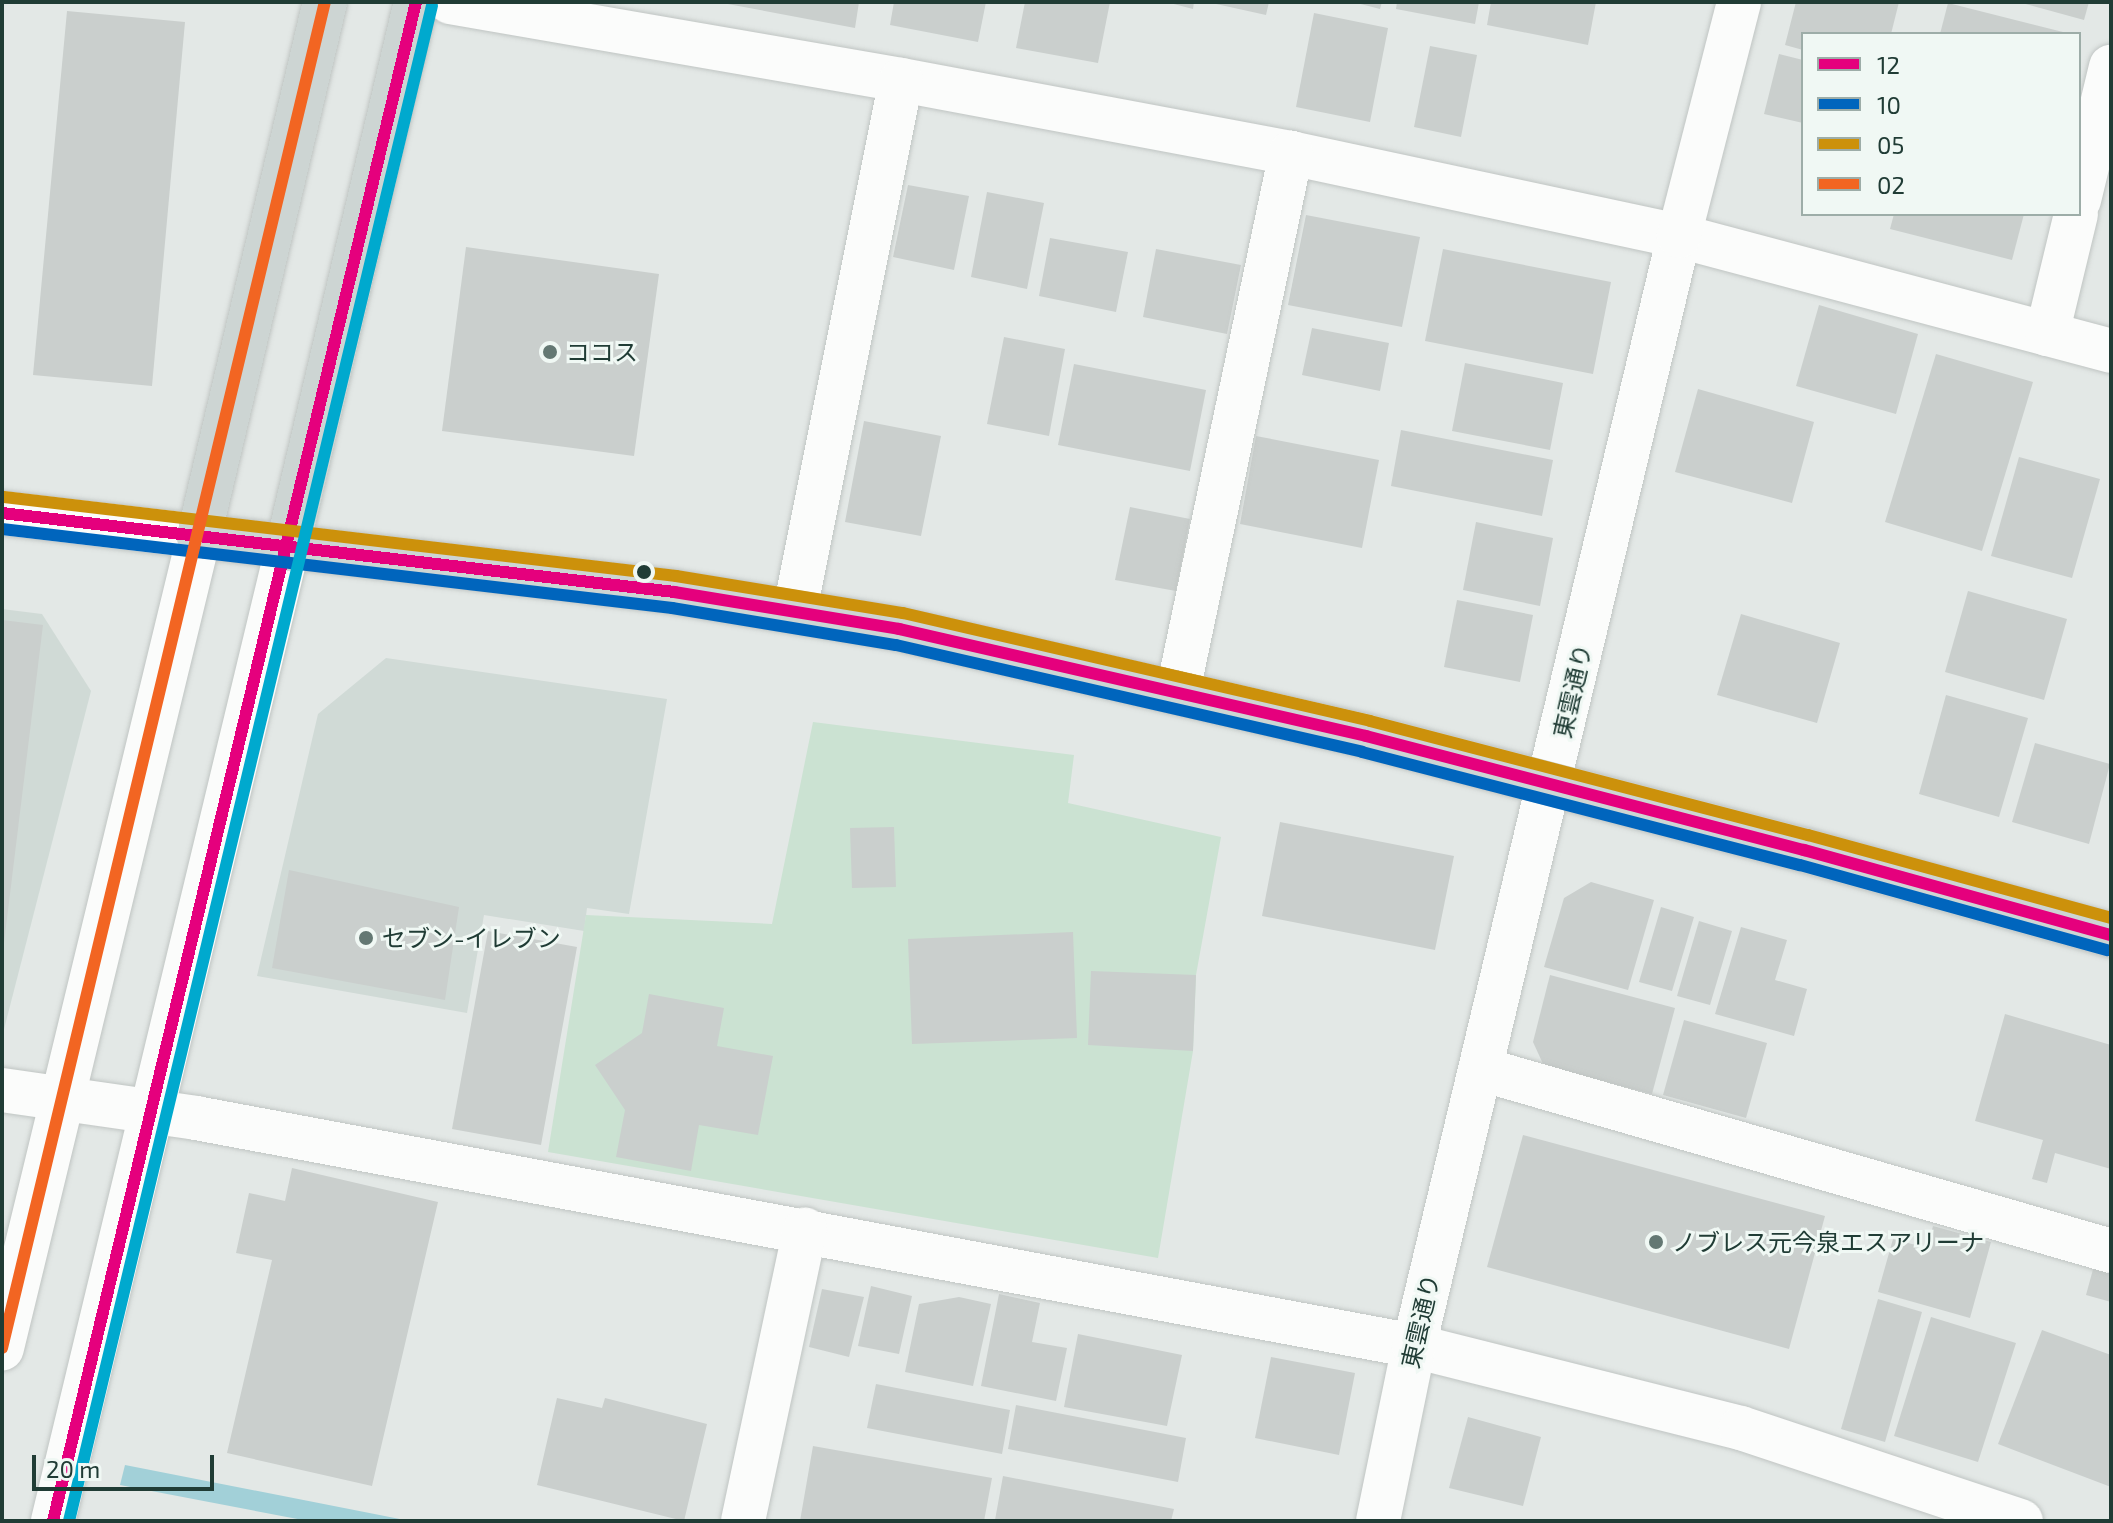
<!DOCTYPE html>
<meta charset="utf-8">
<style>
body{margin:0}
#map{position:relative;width:2113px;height:1523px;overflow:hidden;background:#e3e8e6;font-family:"Exo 2","Noto Sans JP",sans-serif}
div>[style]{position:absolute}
.built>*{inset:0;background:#d0dad6}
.green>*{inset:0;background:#cbe2d2}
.water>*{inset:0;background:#a2d0d8}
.building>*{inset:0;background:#cacfcd}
.roads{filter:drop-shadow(0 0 2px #c0c5c3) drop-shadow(0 0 2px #c0c5c3)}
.street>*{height:44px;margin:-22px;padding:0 22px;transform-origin:22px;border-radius:22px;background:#fbfcfb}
.secondary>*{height:44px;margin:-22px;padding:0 22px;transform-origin:22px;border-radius:22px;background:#fbfcfb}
.primary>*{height:44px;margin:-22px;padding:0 22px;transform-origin:22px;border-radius:22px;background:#cdd5d3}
.bus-1>*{height:12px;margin:-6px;padding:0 6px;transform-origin:6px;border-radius:6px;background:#e5007d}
.bus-2>*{height:12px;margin:-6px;padding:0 6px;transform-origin:6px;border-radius:6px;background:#0065bd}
.bus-3>*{height:12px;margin:-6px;padding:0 6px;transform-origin:6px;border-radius:6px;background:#cc910b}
.bus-4>*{height:12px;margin:-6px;padding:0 6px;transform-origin:6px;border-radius:6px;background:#f26522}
.bus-5>*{height:12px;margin:-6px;padding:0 6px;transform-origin:6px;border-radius:6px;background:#00a9ce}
.dots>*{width:22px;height:22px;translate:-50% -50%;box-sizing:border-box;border:4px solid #f0f8f4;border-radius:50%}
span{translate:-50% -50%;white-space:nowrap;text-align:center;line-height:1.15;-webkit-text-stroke:6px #f0f8f4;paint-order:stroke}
.poi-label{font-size:24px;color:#203c35}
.left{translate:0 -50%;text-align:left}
.street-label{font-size:24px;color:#203c35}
.frame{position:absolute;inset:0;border:4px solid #203c35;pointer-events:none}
.legend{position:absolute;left:1801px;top:32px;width:280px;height:184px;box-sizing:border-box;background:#f0f8f4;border:2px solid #9dada8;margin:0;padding:10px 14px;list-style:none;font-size:24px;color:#203c35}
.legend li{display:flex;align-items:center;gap:16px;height:40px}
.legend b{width:40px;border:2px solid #9dada8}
.scale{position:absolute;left:32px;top:1455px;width:182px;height:36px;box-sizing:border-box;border:4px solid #203c35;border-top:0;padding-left:10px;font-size:24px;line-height:28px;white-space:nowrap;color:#203c35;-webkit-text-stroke:6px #f0f8f4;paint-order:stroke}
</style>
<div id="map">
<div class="built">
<i style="clip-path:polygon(2px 609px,42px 614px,91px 691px,2px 1037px)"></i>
<i style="clip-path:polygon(386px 658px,667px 699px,629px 914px,587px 908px,584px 931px,484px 915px,467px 1013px,257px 976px,318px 714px)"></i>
</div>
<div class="green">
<i style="clip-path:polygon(813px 722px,1074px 755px,1068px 803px,1221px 837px,1196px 975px,1193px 1051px,1158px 1258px,548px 1152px,586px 915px,772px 924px)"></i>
</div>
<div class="water">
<i style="clip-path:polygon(125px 1465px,410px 1521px,308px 1521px,120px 1485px)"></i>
</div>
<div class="building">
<i style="clip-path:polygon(717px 2px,859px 2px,855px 28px)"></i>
<i style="clip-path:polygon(894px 2px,986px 2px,978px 42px,890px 25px)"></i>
<i style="clip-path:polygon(1025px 2px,1110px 2px,1098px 63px,1016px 48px)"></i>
<i style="clip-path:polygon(1166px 2px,1194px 2px,1193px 9px)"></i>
<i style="clip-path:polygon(1207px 2px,1269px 2px,1266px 15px)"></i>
<i style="clip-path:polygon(1353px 2px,1382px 2px,1380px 9px)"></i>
<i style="clip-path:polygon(1397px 2px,1479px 2px,1475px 24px,1396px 9px)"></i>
<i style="clip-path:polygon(1491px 2px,1596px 2px,1588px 45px,1487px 25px)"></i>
<i style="clip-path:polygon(1796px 2px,1899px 2px,1891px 34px,1803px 34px,1803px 50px,1785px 45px)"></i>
<i style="clip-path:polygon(2018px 2px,2089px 2px,2084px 20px)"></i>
<i style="clip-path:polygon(1948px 3px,2067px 33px,2067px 34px,1940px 34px)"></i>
<i style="clip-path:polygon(67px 11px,185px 22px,152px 386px,33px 375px)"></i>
<i style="clip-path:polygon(1314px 13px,1388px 28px,1370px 122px,1296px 107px)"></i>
<i style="clip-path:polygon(1430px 46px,1477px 55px,1461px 137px,1414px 127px)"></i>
<i style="clip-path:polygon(1779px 54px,1803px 60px,1803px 123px,1764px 114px)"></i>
<i style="clip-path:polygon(908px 185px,969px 196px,954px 270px,893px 257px)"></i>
<i style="clip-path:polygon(987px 192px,1044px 203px,1027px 289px,971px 277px)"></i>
<i style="clip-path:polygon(1894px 214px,2024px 214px,2012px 260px,1890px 229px)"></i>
<i style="clip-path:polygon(1306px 215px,1420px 237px,1402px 327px,1288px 305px)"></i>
<i style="clip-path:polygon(1050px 238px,1128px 252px,1116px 312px,1039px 296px)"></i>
<i style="clip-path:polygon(466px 247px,659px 274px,634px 456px,442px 431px)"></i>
<i style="clip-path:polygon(1156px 249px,1241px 265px,1227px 334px,1143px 317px)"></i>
<i style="clip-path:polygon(1443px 249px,1611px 282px,1593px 374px,1425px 341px)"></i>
<i style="clip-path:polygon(1819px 305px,1918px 334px,1896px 414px,1796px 386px)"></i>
<i style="clip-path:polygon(1312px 328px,1389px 343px,1380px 391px,1302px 375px)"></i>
<i style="clip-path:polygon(1004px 337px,1065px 349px,1049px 436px,987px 424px)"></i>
<i style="clip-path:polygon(1936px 354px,2033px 382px,1982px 551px,1885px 522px)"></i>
<i style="clip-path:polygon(1465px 363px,1563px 383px,1550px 450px,1452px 431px)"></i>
<i style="clip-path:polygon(1074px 364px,1206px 390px,1190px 471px,1058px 445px)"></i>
<i style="clip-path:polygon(1698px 389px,1814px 422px,1792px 503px,1675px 472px)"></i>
<i style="clip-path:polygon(864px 421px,941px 436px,921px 536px,845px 522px)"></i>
<i style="clip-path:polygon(1401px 430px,1553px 460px,1542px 516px,1391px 486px)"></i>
<i style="clip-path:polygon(1256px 436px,1379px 460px,1362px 548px,1240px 524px)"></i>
<i style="clip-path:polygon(2019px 457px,2100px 479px,2072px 578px,1991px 556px)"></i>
<i style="clip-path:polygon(1130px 507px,1190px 519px,1176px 591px,1115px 580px)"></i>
<i style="clip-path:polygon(1476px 522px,1553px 538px,1540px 606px,1463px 590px)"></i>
<i style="clip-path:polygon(1968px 591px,2067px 619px,2044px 700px,1945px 672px)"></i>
<i style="clip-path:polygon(1457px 600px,1533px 615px,1520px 682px,1444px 667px)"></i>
<i style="clip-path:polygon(1741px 614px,1840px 643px,1817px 723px,1717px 695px)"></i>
<i style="clip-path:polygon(2px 620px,43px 625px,4px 943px,2px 943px)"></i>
<i style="clip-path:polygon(1946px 695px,2028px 718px,1999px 817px,1919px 794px)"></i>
<i style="clip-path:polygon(2035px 743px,2110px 764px,2089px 844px,2012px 822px)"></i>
<i style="clip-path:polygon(1280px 822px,1454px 856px,1435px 950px,1262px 916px)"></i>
<i style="clip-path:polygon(894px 827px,896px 887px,852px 888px,850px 828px)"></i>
<i style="clip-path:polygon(289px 870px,459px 907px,445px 1000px,272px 968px)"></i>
<i style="clip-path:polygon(1591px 882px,1654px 900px,1628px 990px,1544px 967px,1564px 898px)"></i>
<i style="clip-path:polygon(1661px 907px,1694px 917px,1672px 991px,1639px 982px)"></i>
<i style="clip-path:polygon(1699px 921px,1732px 931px,1710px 1005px,1677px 996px)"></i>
<i style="clip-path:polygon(1741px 927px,1787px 940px,1775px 980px,1807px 989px,1794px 1036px,1715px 1014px)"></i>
<i style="clip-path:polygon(488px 931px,577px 947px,541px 1145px,452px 1129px)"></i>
<i style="clip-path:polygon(1073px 932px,1077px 1038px,912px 1044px,908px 939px)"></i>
<i style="clip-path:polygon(1091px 971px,1196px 975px,1193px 1051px,1088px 1045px)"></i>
<i style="clip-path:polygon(1550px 975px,1675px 1008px,1652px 1094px,1544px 1066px,1533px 1042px)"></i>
<i style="clip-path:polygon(649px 994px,724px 1008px,717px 1046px,773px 1056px,758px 1135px,699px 1125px,691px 1171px,616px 1157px,625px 1110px,595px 1065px,642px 1033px)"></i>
<i style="clip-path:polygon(2005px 1014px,2111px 1045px,2111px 1169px,2055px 1153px,2047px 1183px,2032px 1179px,2043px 1140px,1975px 1121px)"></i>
<i style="clip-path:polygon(1684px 1020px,1767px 1043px,1746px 1118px,1663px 1095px)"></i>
<i style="clip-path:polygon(1523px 1135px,1825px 1216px,1789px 1349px,1487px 1267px)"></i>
<i style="clip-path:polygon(292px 1168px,438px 1202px,372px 1486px,227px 1453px,272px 1260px,236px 1253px,249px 1193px,285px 1201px)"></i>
<i style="clip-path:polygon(1933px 1226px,1991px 1242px,1970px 1318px,1878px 1292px,1893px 1239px,1927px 1248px)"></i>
<i style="clip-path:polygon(2095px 1262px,2111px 1267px,2111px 1302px,2086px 1295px)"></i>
<i style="clip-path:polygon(871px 1286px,912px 1296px,899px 1354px,858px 1346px)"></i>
<i style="clip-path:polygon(822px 1289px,864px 1297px,849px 1357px,809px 1347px)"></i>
<i style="clip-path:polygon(999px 1294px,1040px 1303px,1032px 1342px,1067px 1348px,1056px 1401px,981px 1386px)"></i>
<i style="clip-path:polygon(959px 1297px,991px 1304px,973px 1386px,905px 1372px,919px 1304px)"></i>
<i style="clip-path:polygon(1878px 1299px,1922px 1312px,1885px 1442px,1841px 1429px)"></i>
<i style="clip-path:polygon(1931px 1317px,2016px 1343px,1978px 1462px,1894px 1436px)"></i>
<i style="clip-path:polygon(2042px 1330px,2111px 1355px,2111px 1487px,1998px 1444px)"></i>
<i style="clip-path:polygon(1078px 1334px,1182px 1355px,1167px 1426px,1064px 1407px)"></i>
<i style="clip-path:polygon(1271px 1357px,1355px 1373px,1339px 1455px,1255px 1438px)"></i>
<i style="clip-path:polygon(876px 1384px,1010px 1410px,1002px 1454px,867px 1428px)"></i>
<i style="clip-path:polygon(557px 1398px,602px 1408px,605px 1398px,707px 1424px,684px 1521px,537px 1485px)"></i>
<i style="clip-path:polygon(1016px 1405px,1186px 1438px,1178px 1482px,1008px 1449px)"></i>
<i style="clip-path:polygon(1468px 1417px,1541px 1437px,1523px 1506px,1449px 1488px)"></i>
<i style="clip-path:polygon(813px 1446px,992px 1478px,984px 1521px,800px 1521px)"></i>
<i style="clip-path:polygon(1003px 1476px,1174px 1509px,1171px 1521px,995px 1520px)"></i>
</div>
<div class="roads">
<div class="street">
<i style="left:450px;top:2px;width:458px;rotate:9.8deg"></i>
<i style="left:901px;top:80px;width:397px;rotate:10.6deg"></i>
<i style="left:1291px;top:153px;width:397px;rotate:12.1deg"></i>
<i style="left:1679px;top:236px;width:447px;rotate:14.9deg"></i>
<i style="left:2079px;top:200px;width:137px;rotate:-76.5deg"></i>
<i style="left:2047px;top:334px;width:123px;rotate:-76.4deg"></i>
<i style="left:795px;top:610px;width:540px;rotate:-78.69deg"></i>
<i style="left:1178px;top:691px;width:550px;rotate:-78.14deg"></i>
<i style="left:1481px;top:1069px;width:656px;rotate:16.11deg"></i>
<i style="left:2px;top:1090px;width:196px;rotate:8.2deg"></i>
<i style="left:196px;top:1118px;width:1239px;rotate:10.6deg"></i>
<i style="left:1414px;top:1346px;width:337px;rotate:14.1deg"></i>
<i style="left:1741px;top:1428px;width:295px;rotate:18.4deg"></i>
<i style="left:743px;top:1521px;width:298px;rotate:-78deg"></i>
</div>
<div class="secondary">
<i style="left:2px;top:513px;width:198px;rotate:6.7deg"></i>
<i style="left:199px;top:536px;width:836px;rotate:103.64deg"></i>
<i style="left:53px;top:1521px;width:1000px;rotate:-76.46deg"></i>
<i style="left:1378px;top:1521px;width:179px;rotate:-78.4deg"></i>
<i style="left:1414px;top:1346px;width:1141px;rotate:-76.57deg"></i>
<i style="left:1679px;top:236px;width:242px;rotate:-75.6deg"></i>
</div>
<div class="primary">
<i style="left:325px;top:2px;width:549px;rotate:103.28deg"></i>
<i style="left:199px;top:536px;width:478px;rotate:6.7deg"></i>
<i style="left:674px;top:592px;width:228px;rotate:9.3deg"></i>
<i style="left:899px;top:629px;width:479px;rotate:12.9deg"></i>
<i style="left:1366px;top:736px;width:453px;rotate:14.6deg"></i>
<i style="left:1804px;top:850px;width:319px;rotate:15.5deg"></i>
<i style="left:287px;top:549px;width:562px;rotate:-76.73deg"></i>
</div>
</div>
<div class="bus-1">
<i style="left:2px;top:513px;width:677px;rotate:6.7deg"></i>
<i style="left:674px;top:592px;width:228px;rotate:9.3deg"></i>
<i style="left:899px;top:629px;width:479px;rotate:12.9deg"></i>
<i style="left:1366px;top:736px;width:453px;rotate:14.6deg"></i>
<i style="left:1804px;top:850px;width:319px;rotate:15.5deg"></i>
<i style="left:53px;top:1521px;width:1562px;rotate:-76.56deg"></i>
</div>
<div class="bus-2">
<i style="left:2px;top:529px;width:675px;rotate:6.72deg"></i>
<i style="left:672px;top:608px;width:227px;rotate:9.4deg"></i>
<i style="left:896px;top:645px;width:478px;rotate:12.9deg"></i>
<i style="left:1362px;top:752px;width:452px;rotate:14.5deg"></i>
<i style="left:1800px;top:865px;width:319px;rotate:15.5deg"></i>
</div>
<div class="bus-3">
<i style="left:4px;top:497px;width:677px;rotate:6.7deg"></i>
<i style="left:676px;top:576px;width:230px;rotate:9.3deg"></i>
<i style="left:903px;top:613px;width:479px;rotate:13deg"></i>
<i style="left:1370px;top:721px;width:453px;rotate:14.6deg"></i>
<i style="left:1808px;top:835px;width:314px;rotate:15.3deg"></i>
</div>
<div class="bus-4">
<i style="left:2px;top:1348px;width:1384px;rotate:-76.51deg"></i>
</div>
<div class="bus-5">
<i style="left:69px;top:1521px;width:1558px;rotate:-76.53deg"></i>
</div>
<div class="dots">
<i style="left:550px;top:352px;background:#647873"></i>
<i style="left:644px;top:572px;background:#203c35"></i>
<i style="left:366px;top:938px;background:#647873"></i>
<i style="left:1656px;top:1242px;background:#647873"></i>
</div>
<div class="poi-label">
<span class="left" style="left:566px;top:352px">ココス</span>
<span class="left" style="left:382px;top:938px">セブン-イレブン</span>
<span class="left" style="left:1672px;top:1242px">ノブレス元今泉エスアリーナ</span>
</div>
<div class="street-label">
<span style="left:1572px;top:691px;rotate:-77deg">東雲通り</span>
<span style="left:1420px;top:1321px;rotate:-77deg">東雲通り</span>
</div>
<div class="frame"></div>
<ul class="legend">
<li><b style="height:10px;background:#e5007d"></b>12</li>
<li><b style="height:10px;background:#0065bd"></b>10</li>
<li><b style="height:10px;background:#cc910b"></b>05</li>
<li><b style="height:10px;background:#f26522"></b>02</li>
</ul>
<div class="scale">20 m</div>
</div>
